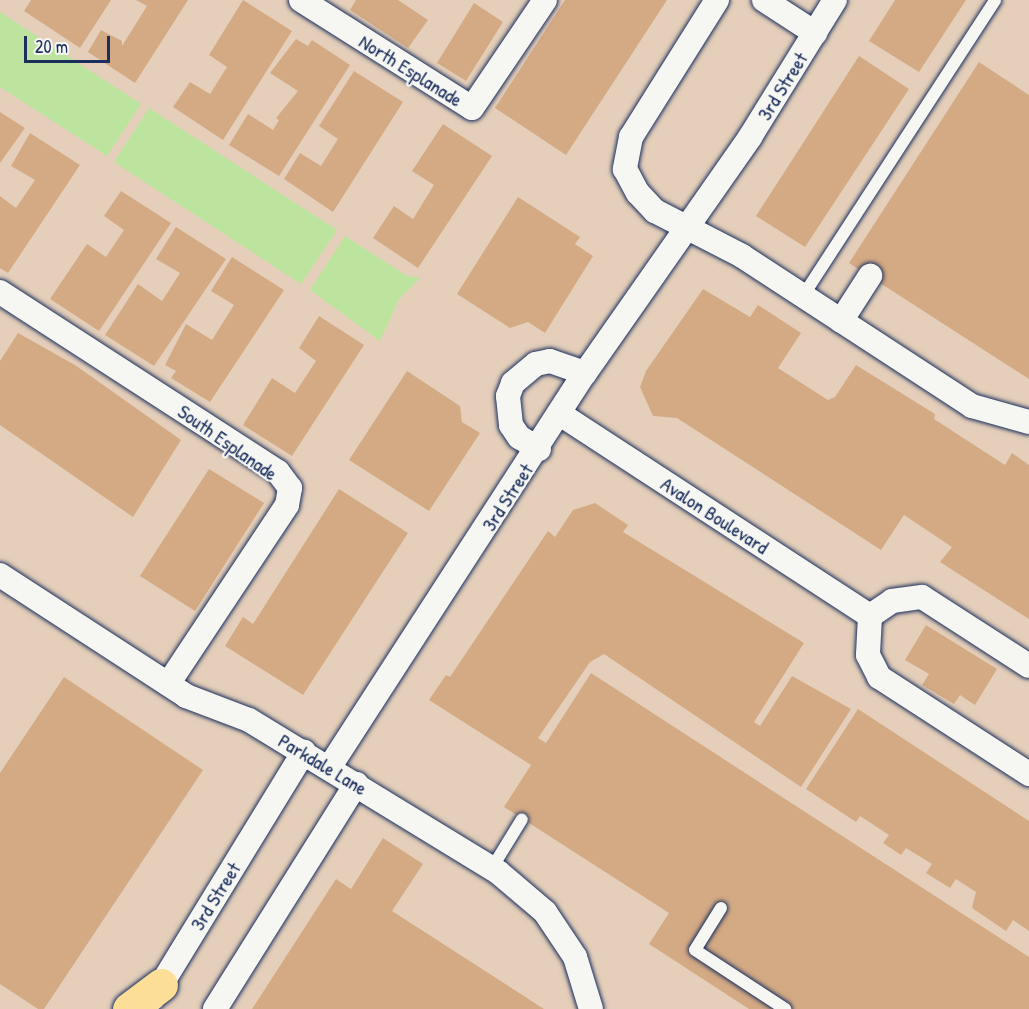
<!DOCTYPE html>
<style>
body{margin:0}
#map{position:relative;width:1029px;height:1009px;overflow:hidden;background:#ecdfd1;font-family:"Patrick Hand",sans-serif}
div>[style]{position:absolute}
.built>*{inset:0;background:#e5cfba}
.green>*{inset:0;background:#bde49f}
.building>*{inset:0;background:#d4aa85}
.roads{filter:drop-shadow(0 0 2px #1b2f5e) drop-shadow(0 0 2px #1b2f5e)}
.lane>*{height:12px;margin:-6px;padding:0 6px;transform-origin:6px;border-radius:6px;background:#f6f6f2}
.street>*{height:24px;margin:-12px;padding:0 12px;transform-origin:12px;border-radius:12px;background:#f6f6f2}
.highway>*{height:33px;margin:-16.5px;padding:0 16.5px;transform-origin:16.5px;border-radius:16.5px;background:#fcde96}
span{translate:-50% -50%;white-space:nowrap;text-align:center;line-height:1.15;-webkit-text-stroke:4.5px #f6f6f2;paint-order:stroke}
.street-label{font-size:20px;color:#1b2f5e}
.scale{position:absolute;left:24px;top:36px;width:86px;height:27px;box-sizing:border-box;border:3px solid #1b2f5e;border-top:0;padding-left:8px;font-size:18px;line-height:21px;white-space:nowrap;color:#1b2f5e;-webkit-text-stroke:4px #f6f6f2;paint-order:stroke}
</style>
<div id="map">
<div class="built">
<i style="clip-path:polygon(0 0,1029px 0,1029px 1009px,0 1009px)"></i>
</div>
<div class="green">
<i style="clip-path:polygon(0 12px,141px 104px,107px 156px,0 87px)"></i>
<i style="clip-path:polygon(149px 108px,337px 230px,301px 284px,114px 162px)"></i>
<i style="clip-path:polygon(345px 236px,407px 276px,420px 278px,399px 299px,380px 341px,310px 290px)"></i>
</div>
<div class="building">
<i style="clip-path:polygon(31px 0,111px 0,80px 48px,24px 11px)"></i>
<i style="clip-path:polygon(136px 0,188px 0,135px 83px,88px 52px,101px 30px,122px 41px,122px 46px,147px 6px)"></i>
<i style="clip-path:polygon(243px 0,292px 31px,223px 140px,173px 107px,190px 82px,210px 94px,227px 67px,209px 55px)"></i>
<i style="clip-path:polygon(356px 0,398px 0,428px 20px,408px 48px,350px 10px)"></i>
<i style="clip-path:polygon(565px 0,667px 0,566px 155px,495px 108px)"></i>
<i style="clip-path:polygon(895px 0,966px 0,919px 72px,869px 41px)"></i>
<i style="clip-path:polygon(474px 3px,503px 22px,466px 81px,437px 63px)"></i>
<i style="clip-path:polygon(296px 39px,308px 46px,312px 40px,350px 65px,279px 176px,229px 145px,248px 114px,273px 130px,279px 120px,276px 118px,298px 91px,270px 73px)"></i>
<i style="clip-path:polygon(859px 56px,909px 89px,805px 247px,756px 216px)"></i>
<i style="clip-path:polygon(979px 62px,1029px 95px,1029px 379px,849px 263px)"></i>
<i style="clip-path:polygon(354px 71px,403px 102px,333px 212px,284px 179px,300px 153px,321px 166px,338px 139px,319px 126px)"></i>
<i style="clip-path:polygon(0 112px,25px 128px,0 163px)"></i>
<i style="clip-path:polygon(443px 124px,492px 156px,418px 268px,373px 238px,394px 206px,413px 219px,434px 185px,412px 171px)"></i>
<i style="clip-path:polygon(30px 133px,80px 165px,8px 273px,0 268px,0 196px,16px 208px,35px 180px,11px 166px)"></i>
<i style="clip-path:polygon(121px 191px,171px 223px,99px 331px,50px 299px,87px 244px,106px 257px,124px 230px,104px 216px)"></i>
<i style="clip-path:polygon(518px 197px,580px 237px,575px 244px,593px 256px,545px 333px,528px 322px,510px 328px,457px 294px)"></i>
<i style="clip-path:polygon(176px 227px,226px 259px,154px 366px,105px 335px,138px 284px,162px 301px,180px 273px,156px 259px)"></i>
<i style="clip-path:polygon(232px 257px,284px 290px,210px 402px,171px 378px,176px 371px,165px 365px,186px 324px,212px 340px,234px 305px,211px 291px)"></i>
<i style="clip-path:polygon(703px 289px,750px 317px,758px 305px,801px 333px,778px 368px,828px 400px,835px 397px,856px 365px,935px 414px,934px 419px,1005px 465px,1012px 453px,1029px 465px,1029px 619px,940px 562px,952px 547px,904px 515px,881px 550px,677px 418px,653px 416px,640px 387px,646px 371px)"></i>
<i style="clip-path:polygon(319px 316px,364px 345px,292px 456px,243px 425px,272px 378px,295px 393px,316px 361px,299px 348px)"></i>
<i style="clip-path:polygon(18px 333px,75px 365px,181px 440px,133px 517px,0 425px,0 361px)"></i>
<i style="clip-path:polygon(407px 371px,460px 406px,462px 422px,480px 433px,429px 511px,349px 460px)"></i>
<i style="clip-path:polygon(209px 469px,264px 503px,195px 611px,140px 576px)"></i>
<i style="clip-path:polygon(339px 489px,408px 533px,303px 695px,225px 646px,243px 617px,253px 624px)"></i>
<i style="clip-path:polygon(595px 503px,628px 525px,623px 532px,804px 643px,754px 722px,760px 726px,792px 676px,851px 709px,801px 787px,604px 654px,590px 662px,538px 738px,546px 743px,591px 673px,1029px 957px,1029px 1009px,749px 1009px,649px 944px,669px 913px,504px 807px,531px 765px,429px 700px,446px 675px,450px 677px,548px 531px,555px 537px,573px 510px)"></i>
<i style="clip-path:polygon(926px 625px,997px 669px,975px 705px,960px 695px,954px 704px,922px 685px,929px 674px,905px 660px)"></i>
<i style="clip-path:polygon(64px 677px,203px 770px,44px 1009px,38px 1009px,0 984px,0 773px)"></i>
<i style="clip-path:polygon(858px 709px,1029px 821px,1029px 931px,1013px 920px,1006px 931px,972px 908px,976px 892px,956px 879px,950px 888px,926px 873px,932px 864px,906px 848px,901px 855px,883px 843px,889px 835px,860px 816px,856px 822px,806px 789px)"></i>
<i style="clip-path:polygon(383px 838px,423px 864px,392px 911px,544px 1009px,252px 1009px,336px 879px,351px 889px)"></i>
</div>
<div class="roads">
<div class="lane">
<i style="left:803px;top:296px;width:353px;rotate:-57deg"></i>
<i style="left:492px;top:868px;width:57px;rotate:-58.5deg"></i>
<i style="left:721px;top:908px;width:49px;rotate:121.8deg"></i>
<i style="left:695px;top:950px;width:108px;rotate:33.2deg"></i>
</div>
<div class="street">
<i style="left:301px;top:0;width:202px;rotate:32.3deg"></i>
<i style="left:472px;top:108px;width:130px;rotate:-55.9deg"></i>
<i style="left:717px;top:0;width:162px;rotate:122.1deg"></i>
<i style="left:631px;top:137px;width:33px;rotate:101deg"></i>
<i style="left:625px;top:169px;width:27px;rotate:62deg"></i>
<i style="left:638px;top:193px;width:25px;rotate:47deg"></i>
<i style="left:655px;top:211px;width:98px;rotate:27.3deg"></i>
<i style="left:742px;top:256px;width:275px;rotate:33.1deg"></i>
<i style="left:972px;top:406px;width:59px;rotate:15.7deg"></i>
<i style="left:764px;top:0;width:61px;rotate:32.9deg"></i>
<i style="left:0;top:292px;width:331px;rotate:32.9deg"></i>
<i style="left:278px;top:472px;width:20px;rotate:53deg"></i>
<i style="left:290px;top:488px;width:17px;rotate:100deg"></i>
<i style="left:287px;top:505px;width:215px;rotate:123.6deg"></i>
<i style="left:841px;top:321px;width:54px;rotate:-57.2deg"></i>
<i style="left:560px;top:414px;width:370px;rotate:33.1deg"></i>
<i style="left:539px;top:449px;width:23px;rotate:-149deg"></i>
<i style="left:519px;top:437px;width:14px;rotate:-124deg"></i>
<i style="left:511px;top:425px;width:29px;rotate:-96deg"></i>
<i style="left:508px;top:396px;width:14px;rotate:-69deg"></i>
<i style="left:513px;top:383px;width:30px;rotate:-40deg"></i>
<i style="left:536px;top:364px;width:14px;rotate:-12deg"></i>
<i style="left:550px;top:361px;width:37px;rotate:19deg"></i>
<i style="left:0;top:575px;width:222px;rotate:33deg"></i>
<i style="left:186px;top:696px;width:67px;rotate:20.9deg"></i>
<i style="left:249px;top:720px;width:292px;rotate:31.4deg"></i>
<i style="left:498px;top:872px;width:62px;rotate:40.4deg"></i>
<i style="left:545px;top:912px;width:54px;rotate:56.3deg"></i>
<i style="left:575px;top:957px;width:54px;rotate:72.9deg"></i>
<i style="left:870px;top:616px;width:39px;rotate:93deg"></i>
<i style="left:868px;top:655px;width:25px;rotate:63deg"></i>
<i style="left:879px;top:677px;width:179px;rotate:32.9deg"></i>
<i style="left:870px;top:616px;width:27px;rotate:-34deg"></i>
<i style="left:892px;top:601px;width:30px;rotate:-8deg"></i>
<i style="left:922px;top:597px;width:127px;rotate:32.8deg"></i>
<i style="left:329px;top:768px;width:471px;rotate:-57.1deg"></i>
<i style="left:585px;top:373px;width:288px;rotate:-55deg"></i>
<i style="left:750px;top:137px;width:161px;rotate:-58.2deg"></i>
<i style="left:153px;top:998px;width:289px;rotate:-58.5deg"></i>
<i style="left:215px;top:1009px;width:266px;rotate:-57.9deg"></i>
</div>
<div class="highway">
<i style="left:129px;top:1009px;width:40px;rotate:-37deg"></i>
</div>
</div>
<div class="street-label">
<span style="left:411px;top:70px;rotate:32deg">North Esplanade</span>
<span style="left:782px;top:86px;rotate:-58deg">3rd Street</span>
<span style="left:228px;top:442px;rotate:35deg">South Esplanade</span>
<span style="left:507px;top:497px;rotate:-57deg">3rd Street</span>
<span style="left:715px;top:515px;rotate:33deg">Avalon Boulevard</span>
<span style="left:323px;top:764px;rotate:31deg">Parkdale Lane</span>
<span style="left:215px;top:896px;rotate:-58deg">3rd Street</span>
</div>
<div class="scale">20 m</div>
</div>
